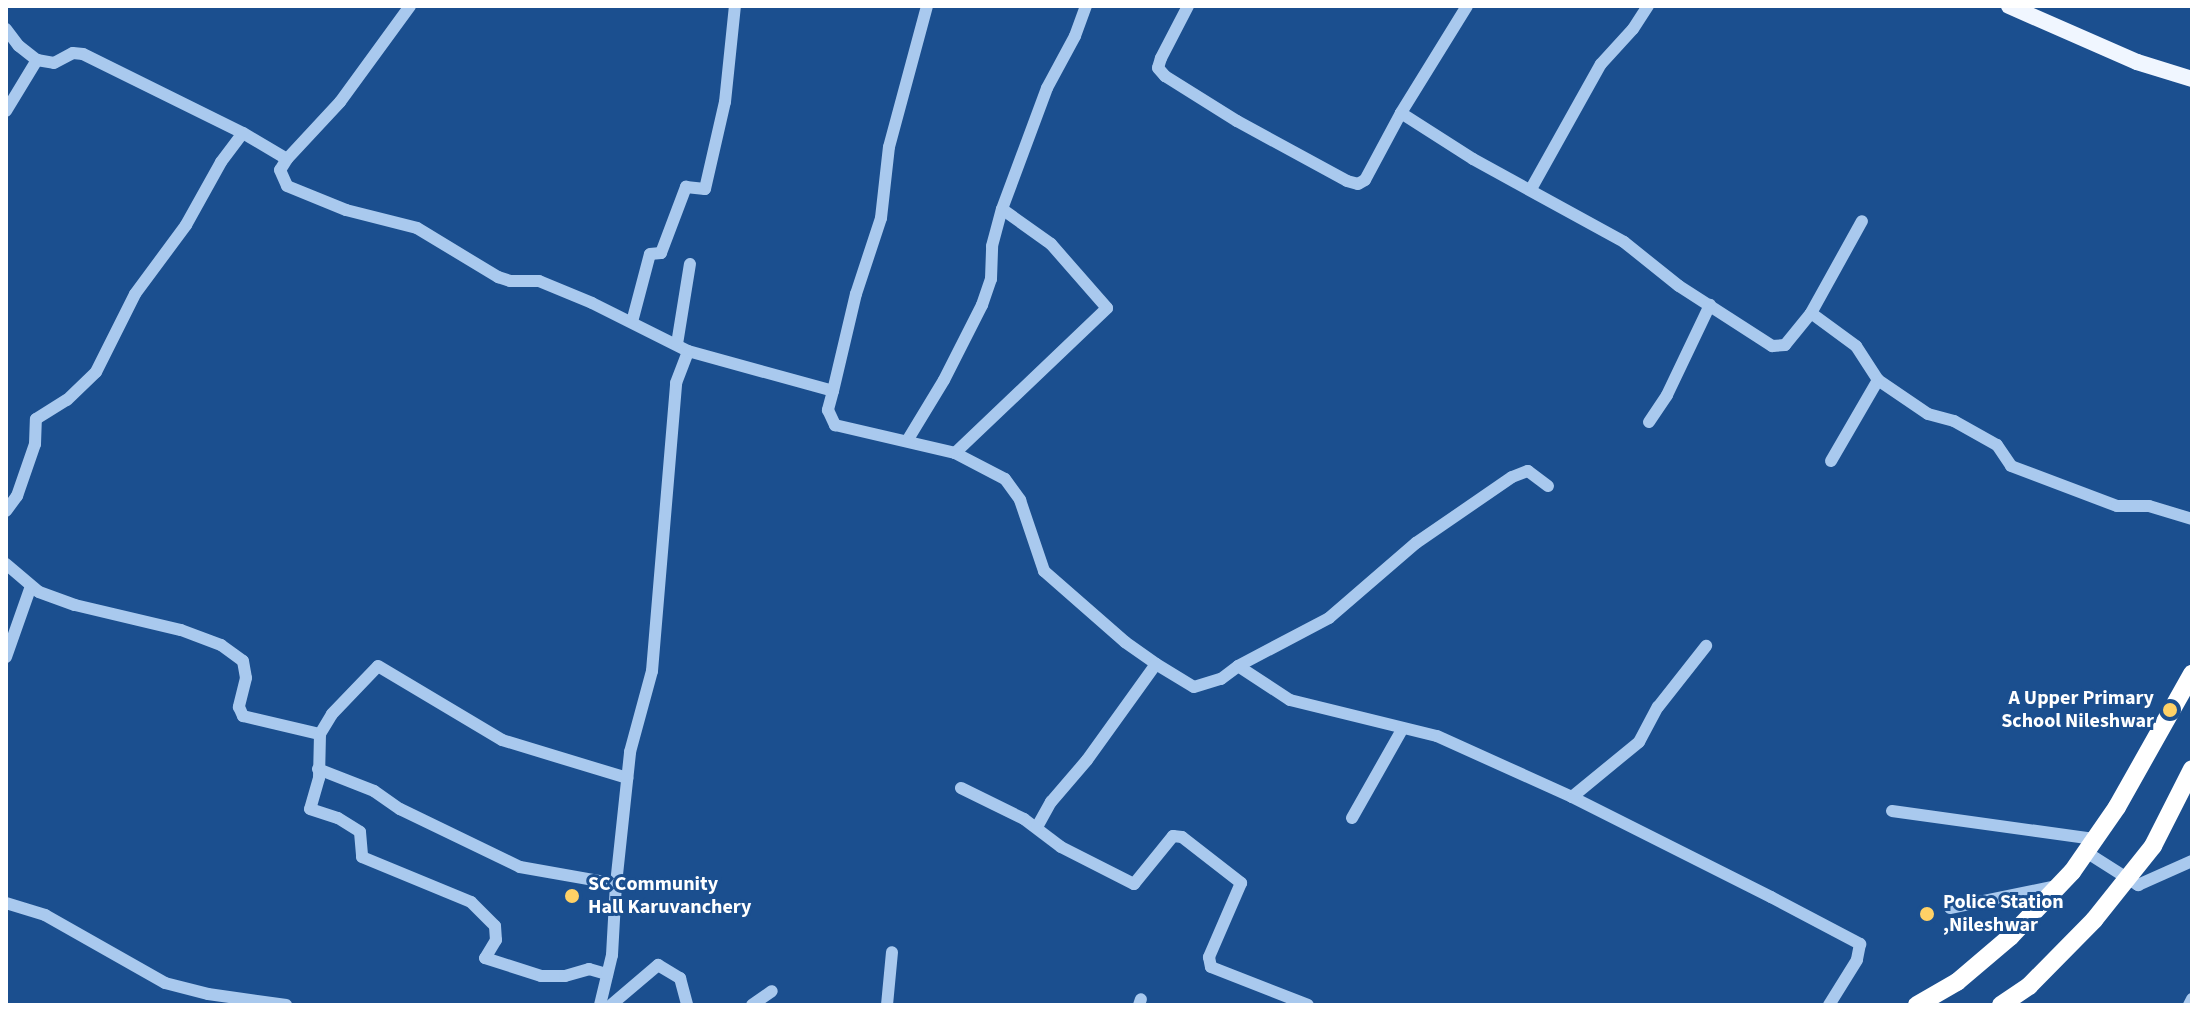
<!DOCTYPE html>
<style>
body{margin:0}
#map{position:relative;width:2198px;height:1011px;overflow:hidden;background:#1b4f8f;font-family:"Source Sans 3",sans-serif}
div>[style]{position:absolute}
.minor>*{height:12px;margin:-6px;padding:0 6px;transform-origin:6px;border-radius:6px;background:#a9c9ee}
.major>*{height:16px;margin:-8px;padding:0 8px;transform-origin:8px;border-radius:8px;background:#f0f6ff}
.highway>*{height:18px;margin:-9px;padding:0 9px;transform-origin:9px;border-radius:9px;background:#fff}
.dots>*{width:22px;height:22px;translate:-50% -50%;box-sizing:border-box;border:4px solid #1b4f8f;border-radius:50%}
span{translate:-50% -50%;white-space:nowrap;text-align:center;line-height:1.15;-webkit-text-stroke:6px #1b4f8f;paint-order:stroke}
.poi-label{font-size:20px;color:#fff;font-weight:700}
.right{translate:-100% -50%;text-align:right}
.left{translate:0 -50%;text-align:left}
.frame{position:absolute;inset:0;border:8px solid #fff;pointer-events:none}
</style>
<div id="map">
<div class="minor">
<i style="left:1188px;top:6px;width:59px;rotate:117.4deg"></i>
<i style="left:1161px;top:58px;width:10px;rotate:107deg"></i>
<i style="left:1158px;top:68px;width:11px;rotate:49deg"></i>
<i style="left:1165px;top:76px;width:85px;rotate:32deg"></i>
<i style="left:1237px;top:121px;width:125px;rotate:28.6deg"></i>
<i style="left:1347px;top:181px;width:11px;rotate:15deg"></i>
<i style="left:1358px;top:184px;width:8px;rotate:-30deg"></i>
<i style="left:1365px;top:180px;width:76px;rotate:-61.8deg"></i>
<i style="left:1467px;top:6px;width:126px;rotate:121.7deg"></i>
<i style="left:1401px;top:113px;width:85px;rotate:32.6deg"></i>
<i style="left:1473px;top:159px;width:172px;rotate:28.8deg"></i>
<i style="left:1624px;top:242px;width:70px;rotate:38.7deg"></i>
<i style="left:1679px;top:286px;width:111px;rotate:32.8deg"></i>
<i style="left:1772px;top:346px;width:13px;rotate:-4deg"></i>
<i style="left:1785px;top:345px;width:41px;rotate:-50.9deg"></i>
<i style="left:1811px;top:313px;width:56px;rotate:36.3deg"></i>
<i style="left:1856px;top:346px;width:40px;rotate:57.1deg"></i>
<i style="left:1878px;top:380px;width:60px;rotate:34.2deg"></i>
<i style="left:1928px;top:414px;width:27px;rotate:15deg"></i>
<i style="left:1954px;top:421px;width:49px;rotate:29.2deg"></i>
<i style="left:1997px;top:445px;width:25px;rotate:56deg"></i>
<i style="left:2011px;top:466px;width:113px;rotate:20.7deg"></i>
<i style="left:2117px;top:506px;width:32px"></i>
<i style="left:2149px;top:506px;width:45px;rotate:16.8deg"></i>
<i style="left:6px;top:29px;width:21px;rotate:53deg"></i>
<i style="left:19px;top:46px;width:23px;rotate:38deg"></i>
<i style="left:37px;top:60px;width:17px;rotate:10deg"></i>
<i style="left:54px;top:63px;width:21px;rotate:-28deg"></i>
<i style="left:73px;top:53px;width:10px;rotate:6deg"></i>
<i style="left:83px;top:54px;width:178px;rotate:26.3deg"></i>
<i style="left:243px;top:133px;width:51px;rotate:30.6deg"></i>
<i style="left:287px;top:159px;width:13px;rotate:122deg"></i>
<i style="left:280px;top:170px;width:17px;rotate:66deg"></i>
<i style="left:287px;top:186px;width:64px;rotate:22.1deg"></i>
<i style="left:346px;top:210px;width:73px;rotate:14.2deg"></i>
<i style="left:417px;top:228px;width:95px;rotate:31.2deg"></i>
<i style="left:498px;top:277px;width:13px;rotate:18deg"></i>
<i style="left:510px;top:281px;width:29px"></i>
<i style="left:539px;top:281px;width:57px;rotate:22.5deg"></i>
<i style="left:592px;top:303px;width:107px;rotate:26.6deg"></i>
<i style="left:688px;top:351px;width:150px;rotate:15.4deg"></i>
<i style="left:833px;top:391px;width:20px;rotate:105deg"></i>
<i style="left:828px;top:410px;width:17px;rotate:65deg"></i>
<i style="left:835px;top:425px;width:123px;rotate:13.1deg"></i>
<i style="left:955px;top:453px;width:56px;rotate:27.5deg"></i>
<i style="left:1005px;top:479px;width:26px;rotate:54deg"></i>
<i style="left:1020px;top:500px;width:75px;rotate:71.3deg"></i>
<i style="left:1044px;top:571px;width:108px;rotate:41.2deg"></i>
<i style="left:1125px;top:642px;width:38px;rotate:35deg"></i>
<i style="left:1156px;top:664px;width:44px;rotate:31.2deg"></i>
<i style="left:1194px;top:687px;width:28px;rotate:-17deg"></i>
<i style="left:1221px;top:679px;width:21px;rotate:-37deg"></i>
<i style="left:1238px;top:666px;width:62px;rotate:33.2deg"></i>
<i style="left:1290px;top:700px;width:151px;rotate:13.8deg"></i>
<i style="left:1437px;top:736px;width:148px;rotate:24.3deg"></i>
<i style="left:1572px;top:797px;width:223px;rotate:26.7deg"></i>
<i style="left:1771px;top:897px;width:101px;rotate:27.8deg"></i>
<i style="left:1860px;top:944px;width:16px;rotate:101deg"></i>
<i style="left:1857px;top:960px;width:53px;rotate:121.9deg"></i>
<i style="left:6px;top:111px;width:60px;rotate:-58.7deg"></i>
<i style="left:287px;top:159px;width:78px;rotate:-47.1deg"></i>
<i style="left:340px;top:102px;width:119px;rotate:-53.9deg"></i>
<i style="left:1531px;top:189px;width:143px;rotate:-60.8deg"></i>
<i style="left:1601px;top:64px;width:47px;rotate:-47.6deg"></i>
<i style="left:1633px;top:29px;width:27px;rotate:-57deg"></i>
<i style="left:1811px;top:313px;width:105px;rotate:-61deg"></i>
<i style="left:632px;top:322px;width:70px;rotate:-75.2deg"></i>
<i style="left:650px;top:254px;width:11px;rotate:-5deg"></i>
<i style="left:661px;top:253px;width:71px;rotate:-69.3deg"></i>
<i style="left:686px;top:187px;width:19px;rotate:6deg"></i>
<i style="left:705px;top:189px;width:89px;rotate:-77.1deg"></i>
<i style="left:725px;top:102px;width:97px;rotate:-84.1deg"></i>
<i style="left:677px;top:344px;width:81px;rotate:-80.8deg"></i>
<i style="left:833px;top:391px;width:100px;rotate:-76.7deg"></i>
<i style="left:856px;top:294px;width:80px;rotate:-71.8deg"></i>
<i style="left:881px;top:218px;width:71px;rotate:-83.6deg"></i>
<i style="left:889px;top:147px;width:146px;rotate:-74.9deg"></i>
<i style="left:1649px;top:422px;width:32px;rotate:-56deg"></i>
<i style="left:1667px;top:395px;width:100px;rotate:-64.5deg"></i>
<i style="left:907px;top:441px;width:71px;rotate:-58.8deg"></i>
<i style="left:944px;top:380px;width:84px;rotate:-63.1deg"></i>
<i style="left:982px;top:305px;width:28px;rotate:-71deg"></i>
<i style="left:991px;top:279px;width:33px;rotate:-88deg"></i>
<i style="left:992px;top:246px;width:38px;rotate:-75deg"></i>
<i style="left:1002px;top:209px;width:129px;rotate:-69.6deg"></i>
<i style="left:1047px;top:88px;width:59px;rotate:-61.7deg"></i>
<i style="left:1075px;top:36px;width:32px;rotate:-70deg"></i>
<i style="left:955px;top:453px;width:210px;rotate:-43.6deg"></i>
<i style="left:1107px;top:308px;width:85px;rotate:-131.2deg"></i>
<i style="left:1051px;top:244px;width:60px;rotate:-144.5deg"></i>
<i style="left:1831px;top:461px;width:94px;rotate:-59.9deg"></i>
<i style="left:6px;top:511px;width:19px;rotate:-54deg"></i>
<i style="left:17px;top:496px;width:55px;rotate:-70.9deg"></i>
<i style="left:35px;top:444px;width:25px;rotate:-88deg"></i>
<i style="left:36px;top:419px;width:36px;rotate:-32deg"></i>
<i style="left:67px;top:400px;width:40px;rotate:-44deg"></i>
<i style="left:96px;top:372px;width:87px;rotate:-63.4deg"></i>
<i style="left:135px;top:294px;width:86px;rotate:-53.5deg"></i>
<i style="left:186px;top:225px;width:72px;rotate:-60.9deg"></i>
<i style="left:221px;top:162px;width:36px;rotate:-53deg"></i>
<i style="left:6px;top:564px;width:43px;rotate:40.3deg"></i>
<i style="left:39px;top:592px;width:38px;rotate:20deg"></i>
<i style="left:75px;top:605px;width:109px;rotate:13.3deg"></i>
<i style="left:181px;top:630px;width:43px;rotate:20.6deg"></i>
<i style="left:221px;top:645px;width:27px;rotate:36deg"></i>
<i style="left:243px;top:661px;width:17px;rotate:80deg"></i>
<i style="left:246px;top:678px;width:30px;rotate:104deg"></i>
<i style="left:239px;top:707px;width:10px;rotate:66deg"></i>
<i style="left:243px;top:716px;width:79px;rotate:13.2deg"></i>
<i style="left:320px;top:734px;width:44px;rotate:91.3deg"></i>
<i style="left:319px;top:778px;width:32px;rotate:106deg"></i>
<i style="left:310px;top:809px;width:29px;rotate:18deg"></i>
<i style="left:338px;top:818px;width:26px;rotate:32deg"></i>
<i style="left:360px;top:832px;width:25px;rotate:85deg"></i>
<i style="left:362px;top:857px;width:118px;rotate:22.4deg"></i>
<i style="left:471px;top:902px;width:34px;rotate:45deg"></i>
<i style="left:495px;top:926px;width:14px;rotate:86deg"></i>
<i style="left:496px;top:940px;width:21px;rotate:121deg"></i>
<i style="left:485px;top:958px;width:59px;rotate:17.8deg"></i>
<i style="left:541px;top:976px;width:24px"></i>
<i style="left:565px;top:976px;width:25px;rotate:-16deg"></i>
<i style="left:589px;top:969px;width:19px;rotate:16deg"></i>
<i style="left:6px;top:657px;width:75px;rotate:-70.6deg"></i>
<i style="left:1238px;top:666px;width:103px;rotate:-27.8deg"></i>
<i style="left:1329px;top:618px;width:115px;rotate:-40.8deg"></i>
<i style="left:1416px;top:543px;width:116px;rotate:-34.5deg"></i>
<i style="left:1512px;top:477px;width:17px;rotate:-21deg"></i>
<i style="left:1528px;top:471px;width:25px;rotate:37deg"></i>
<i style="left:320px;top:734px;width:23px;rotate:-59deg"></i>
<i style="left:332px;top:714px;width:66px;rotate:-46.2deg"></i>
<i style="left:378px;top:666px;width:144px;rotate:30.8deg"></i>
<i style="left:502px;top:740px;width:131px;rotate:16.9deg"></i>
<i style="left:318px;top:769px;width:60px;rotate:21.4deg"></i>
<i style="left:374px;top:791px;width:32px;rotate:35deg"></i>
<i style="left:400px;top:809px;width:133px;rotate:25.8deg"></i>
<i style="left:520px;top:867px;width:97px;rotate:10deg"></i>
<i style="left:961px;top:788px;width:70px;rotate:26.2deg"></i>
<i style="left:1024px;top:819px;width:46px;rotate:37.1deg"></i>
<i style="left:1061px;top:847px;width:82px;rotate:26.9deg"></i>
<i style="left:1134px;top:884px;width:62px;rotate:-50.9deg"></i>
<i style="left:1173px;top:836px;width:9px;rotate:6deg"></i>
<i style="left:1182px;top:837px;width:75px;rotate:37.9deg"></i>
<i style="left:1241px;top:883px;width:81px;rotate:113.4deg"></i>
<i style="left:1209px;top:957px;width:10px;rotate:79deg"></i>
<i style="left:1211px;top:967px;width:104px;rotate:21.4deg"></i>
<i style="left:1572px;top:797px;width:87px;rotate:-39.4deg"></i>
<i style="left:1639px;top:742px;width:40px;rotate:-62deg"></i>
<i style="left:1658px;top:707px;width:78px;rotate:-51.8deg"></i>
<i style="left:1892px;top:811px;width:204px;rotate:7.9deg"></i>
<i style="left:1352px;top:818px;width:103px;rotate:-60.5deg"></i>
<i style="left:1037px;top:827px;width:29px;rotate:-61deg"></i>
<i style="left:1051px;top:802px;width:55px;rotate:-49.4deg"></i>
<i style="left:1087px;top:760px;width:118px;rotate:-54.3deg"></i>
<i style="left:2086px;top:852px;width:62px;rotate:32.4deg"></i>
<i style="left:2138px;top:885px;width:59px;rotate:-24deg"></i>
<i style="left:6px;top:903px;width:41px;rotate:17.1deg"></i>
<i style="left:45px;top:915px;width:138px;rotate:29.5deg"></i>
<i style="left:165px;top:983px;width:44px;rotate:14.3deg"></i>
<i style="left:208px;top:994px;width:79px;rotate:8deg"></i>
<i style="left:1950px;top:908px;width:108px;rotate:-11.7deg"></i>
<i style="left:600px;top:1005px;width:51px;rotate:-76.5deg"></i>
<i style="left:612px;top:955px;width:71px;rotate:-86.8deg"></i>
<i style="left:616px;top:884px;width:133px;rotate:-83.9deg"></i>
<i style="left:630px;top:752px;width:84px;rotate:-74.8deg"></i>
<i style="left:652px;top:671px;width:289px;rotate:-85.2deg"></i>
<i style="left:676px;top:383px;width:34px;rotate:-69deg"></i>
<i style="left:611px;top:1005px;width:62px;rotate:-40.4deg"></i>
<i style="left:658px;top:965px;width:26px;rotate:31deg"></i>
<i style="left:680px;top:978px;width:28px;rotate:75deg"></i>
<i style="left:752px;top:1005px;width:24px;rotate:-35deg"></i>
<i style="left:887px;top:1005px;width:53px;rotate:-84.6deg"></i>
<i style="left:1139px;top:1005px;width:6px;rotate:-72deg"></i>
<i style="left:2189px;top:1005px;width:7px;rotate:-63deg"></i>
</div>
<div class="major">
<i style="left:2009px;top:6px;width:140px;rotate:23.6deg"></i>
<i style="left:2137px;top:62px;width:58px;rotate:17.2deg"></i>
</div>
<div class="highway">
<i style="left:1917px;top:1005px;width:46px;rotate:-29.9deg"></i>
<i style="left:1957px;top:982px;width:70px;rotate:-40.3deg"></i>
<i style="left:2010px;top:937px;width:90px;rotate:-46.4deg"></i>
<i style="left:2072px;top:872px;width:79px;rotate:-55.3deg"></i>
<i style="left:2117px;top:807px;width:153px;rotate:-60.6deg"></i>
<i style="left:2001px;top:1005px;width:34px;rotate:-34deg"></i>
<i style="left:2029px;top:986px;width:93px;rotate:-45.4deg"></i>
<i style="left:2094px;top:920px;width:95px;rotate:-51.4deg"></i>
<i style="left:2153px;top:846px;width:86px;rotate:-63.1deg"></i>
</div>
<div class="dots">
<i style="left:2170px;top:710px;background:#ffd166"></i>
<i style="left:572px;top:896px;background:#ffd166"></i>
<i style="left:1927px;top:914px;background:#ffd166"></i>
</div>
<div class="poi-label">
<span class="right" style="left:2154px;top:710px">A Upper Primary<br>School Nileshwar</span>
<span class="left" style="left:588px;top:896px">SC Community<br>Hall Karuvanchery</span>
<span class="left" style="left:1943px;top:914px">Police Station<br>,Nileshwar</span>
</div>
<div class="frame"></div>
</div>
